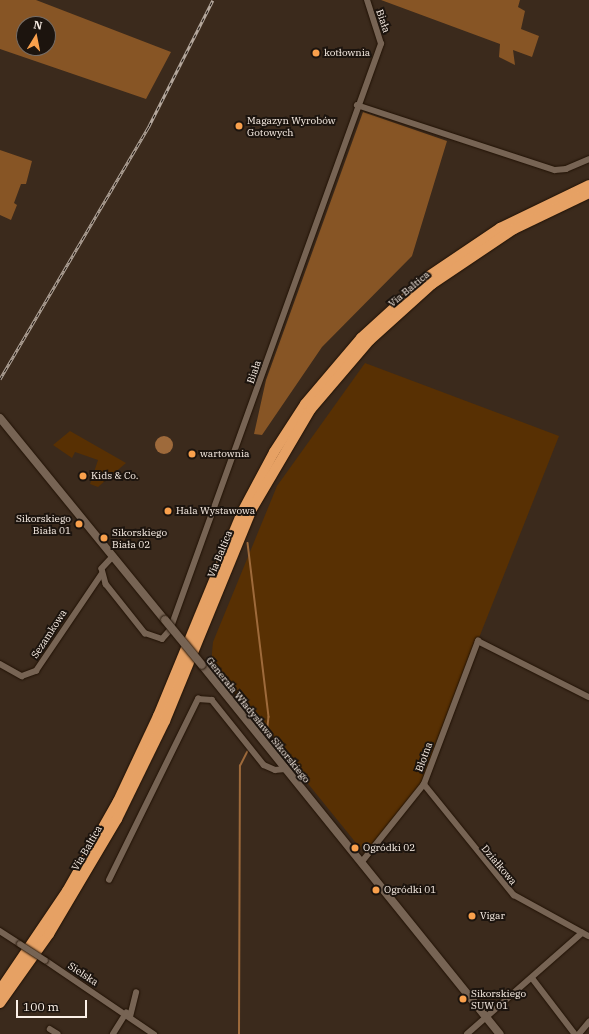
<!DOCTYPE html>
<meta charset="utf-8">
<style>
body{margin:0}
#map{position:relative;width:589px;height:1034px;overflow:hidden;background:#3b2a1c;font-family:"IBM Plex Serif",serif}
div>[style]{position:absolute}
.green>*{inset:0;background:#583003}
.forest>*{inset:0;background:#875525}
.water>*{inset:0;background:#9e6a3b}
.round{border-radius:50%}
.stream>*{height:1.5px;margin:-0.75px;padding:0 0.75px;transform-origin:0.75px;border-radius:0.75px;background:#9e6a3b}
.roads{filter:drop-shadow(0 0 1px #211205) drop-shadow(0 0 1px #211205)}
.street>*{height:5.5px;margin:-2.75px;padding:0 2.75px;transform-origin:2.75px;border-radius:2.75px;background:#776454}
.secondary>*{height:8px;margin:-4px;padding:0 4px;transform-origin:4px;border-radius:4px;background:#776454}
.highway>*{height:10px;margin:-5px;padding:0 5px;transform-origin:5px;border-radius:5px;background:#e6a164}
.rail>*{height:3px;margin-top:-1.5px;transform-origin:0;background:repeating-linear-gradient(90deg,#1c140e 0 4.5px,#b3a69b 0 9px);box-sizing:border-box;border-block:1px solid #b3a69b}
.bridges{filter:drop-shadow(0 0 1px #211205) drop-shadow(0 0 1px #211205)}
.street-bridge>*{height:5.5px;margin:-2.75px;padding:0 2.75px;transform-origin:2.75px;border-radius:2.75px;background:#776454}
.secondary-bridge>*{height:8px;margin:-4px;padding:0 4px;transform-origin:4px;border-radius:4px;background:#776454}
.dots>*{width:11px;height:11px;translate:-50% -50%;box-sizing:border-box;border:2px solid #1c140e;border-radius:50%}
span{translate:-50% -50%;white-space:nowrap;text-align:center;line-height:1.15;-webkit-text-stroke:4px #1c140e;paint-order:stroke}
.street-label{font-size:10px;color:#fbf0e7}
.poi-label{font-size:10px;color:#fbf0e7}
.left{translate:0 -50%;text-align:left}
.right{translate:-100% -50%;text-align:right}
.north{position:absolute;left:16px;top:16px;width:40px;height:40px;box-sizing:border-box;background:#1c140e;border:1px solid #756c65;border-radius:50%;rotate:10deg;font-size:11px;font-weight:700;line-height:16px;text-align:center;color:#fbf0e7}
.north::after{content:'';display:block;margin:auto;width:14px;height:18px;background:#f9a04c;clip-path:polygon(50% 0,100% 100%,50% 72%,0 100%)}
.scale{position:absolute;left:16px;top:1000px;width:71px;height:18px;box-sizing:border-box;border:2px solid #fbf0e7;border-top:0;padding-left:5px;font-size:12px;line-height:14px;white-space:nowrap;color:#fbf0e7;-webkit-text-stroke:3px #1c140e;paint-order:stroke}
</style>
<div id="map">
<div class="green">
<i style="clip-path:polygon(365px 363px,559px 436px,421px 784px,365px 854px,211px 664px,213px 642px,277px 486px)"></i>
<i style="clip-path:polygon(70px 431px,126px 463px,98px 487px,90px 484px,98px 460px,75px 452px,72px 458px,53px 445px)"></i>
</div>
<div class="forest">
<i style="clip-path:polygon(evenodd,0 0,36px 0,171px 52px,146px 99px,0 49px,0 0,24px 24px,48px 24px,48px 48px,24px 48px,24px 24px)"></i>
<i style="clip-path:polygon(381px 0,520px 0,518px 7px,525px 11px,521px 29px,539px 36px,532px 57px,513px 50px,515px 65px,499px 57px,500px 44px)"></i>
<i style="clip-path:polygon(363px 112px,447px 141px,412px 256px,322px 347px,262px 435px,254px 434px,266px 380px)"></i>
<i style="clip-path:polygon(0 150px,32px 161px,26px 184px,21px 184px,14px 203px,17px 205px,11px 220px,0 215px)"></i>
</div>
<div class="water">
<i class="round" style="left:155px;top:436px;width:18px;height:18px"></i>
</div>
<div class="stream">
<i style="left:248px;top:543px;width:175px;rotate:83.1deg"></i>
<i style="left:269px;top:717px;width:10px;rotate:96deg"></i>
<i style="left:239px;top:1034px;width:268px;rotate:-89.8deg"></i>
<i style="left:240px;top:766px;width:16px;rotate:-63deg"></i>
</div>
<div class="roads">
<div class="street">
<i style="left:357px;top:105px;width:208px;rotate:18.2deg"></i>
<i style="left:555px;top:170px;width:11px;rotate:-5deg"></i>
<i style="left:566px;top:169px;width:25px;rotate:-23deg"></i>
<i style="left:113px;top:557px;width:16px;rotate:133deg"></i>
<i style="left:102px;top:569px;width:16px;rotate:75deg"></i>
<i style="left:106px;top:584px;width:63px;rotate:51.5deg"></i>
<i style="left:145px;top:633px;width:18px;rotate:19deg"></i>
<i style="left:162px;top:639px;width:12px;rotate:-48deg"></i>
<i style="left:170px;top:630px;width:623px;rotate:-70.2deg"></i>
<i style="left:381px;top:44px;width:46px;rotate:-107.7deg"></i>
<i style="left:0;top:664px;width:25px;rotate:29deg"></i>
<i style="left:22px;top:676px;width:15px;rotate:-20deg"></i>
<i style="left:36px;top:671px;width:116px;rotate:-55.9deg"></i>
<i style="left:424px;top:784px;width:143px;rotate:51deg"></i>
<i style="left:514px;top:895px;width:85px;rotate:28.7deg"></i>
<i style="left:361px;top:863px;width:101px;rotate:-51.4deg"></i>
<i style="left:424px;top:784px;width:153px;rotate:-69.3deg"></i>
<i style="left:478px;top:641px;width:124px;rotate:26.8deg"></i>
<i style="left:109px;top:880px;width:202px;rotate:-63.8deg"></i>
<i style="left:198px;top:699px;width:14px;rotate:4deg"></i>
<i style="left:212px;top:700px;width:83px;rotate:51.3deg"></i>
<i style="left:264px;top:765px;width:12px;rotate:24deg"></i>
<i style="left:275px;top:770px;width:10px;rotate:-6deg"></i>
<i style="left:0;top:931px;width:24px;rotate:33deg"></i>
<i style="left:45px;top:960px;width:132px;rotate:34.2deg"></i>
<i style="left:533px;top:979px;width:69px;rotate:52.6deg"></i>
<i style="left:130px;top:1017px;width:25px;rotate:-76deg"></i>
<i style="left:50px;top:1029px;width:9px;rotate:32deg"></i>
<i style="left:113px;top:1034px;width:25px;rotate:-58deg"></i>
<i style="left:467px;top:1034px;width:153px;rotate:-41.3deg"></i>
<i style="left:579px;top:1034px;width:16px;rotate:-50deg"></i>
</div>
<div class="secondary">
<i style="left:0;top:418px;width:261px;rotate:50.8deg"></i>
<i style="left:202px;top:665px;width:474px;rotate:51.1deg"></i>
</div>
<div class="highway">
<i style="left:0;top:990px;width:120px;rotate:-55.9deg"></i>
<i style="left:67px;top:891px;width:103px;rotate:-60.5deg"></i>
<i style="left:118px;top:801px;width:94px;rotate:-64.8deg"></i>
<i style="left:158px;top:716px;width:221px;rotate:-67.6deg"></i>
<i style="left:242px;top:512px;width:68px;rotate:-61.9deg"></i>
<i style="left:274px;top:452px;width:57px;rotate:-57.1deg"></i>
<i style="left:305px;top:404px;width:87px;rotate:-49.7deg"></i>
<i style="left:361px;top:338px;width:92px;rotate:-42.4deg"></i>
<i style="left:429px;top:276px;width:86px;rotate:-34.1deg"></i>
<i style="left:500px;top:228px;width:99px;rotate:-25.8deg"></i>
<i style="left:0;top:1003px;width:85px;rotate:-54.6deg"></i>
<i style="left:49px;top:934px;width:134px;rotate:-59.4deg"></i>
<i style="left:117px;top:819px;width:109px;rotate:-63.9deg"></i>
<i style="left:165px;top:721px;width:229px;rotate:-67.7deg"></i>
<i style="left:252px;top:509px;width:116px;rotate:-59.5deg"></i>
<i style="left:311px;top:409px;width:91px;rotate:-49.5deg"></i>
<i style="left:370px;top:340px;width:84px;rotate:-42.1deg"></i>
<i style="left:432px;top:284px;width:99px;rotate:-33.9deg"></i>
<i style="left:514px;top:229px;width:83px;rotate:-25.6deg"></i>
</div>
</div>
<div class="rail">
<i style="left:0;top:379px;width:294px;rotate:-59.5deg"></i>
<i style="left:149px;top:126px;width:141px;rotate:-63.1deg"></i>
</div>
<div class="bridges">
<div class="street-bridge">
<i style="left:20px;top:944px;width:30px;rotate:33deg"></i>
</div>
<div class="secondary-bridge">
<i style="left:165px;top:620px;width:58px;rotate:50.6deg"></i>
</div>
</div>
<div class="dots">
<i style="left:316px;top:53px;background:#f9a04c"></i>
<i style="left:239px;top:126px;background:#f9a04c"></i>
<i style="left:192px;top:454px;background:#f9a04c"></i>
<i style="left:83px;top:476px;background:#f9a04c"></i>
<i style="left:168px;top:511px;background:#f9a04c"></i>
<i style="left:79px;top:524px;background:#f9a04c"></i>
<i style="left:104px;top:538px;background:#f9a04c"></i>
<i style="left:355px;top:848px;background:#f9a04c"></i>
<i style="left:376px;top:890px;background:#f9a04c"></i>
<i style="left:472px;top:916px;background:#f9a04c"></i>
<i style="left:463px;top:999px;background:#f9a04c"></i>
</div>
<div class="street-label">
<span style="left:383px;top:21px;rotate:71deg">Biała</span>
<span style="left:409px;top:289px;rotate:-40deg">Via Baltica</span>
<span style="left:254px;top:372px;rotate:-71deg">Biała</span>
<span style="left:220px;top:554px;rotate:-68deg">Via Baltica</span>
<span style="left:49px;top:634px;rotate:-57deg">Sezamkowa</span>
<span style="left:258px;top:720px;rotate:51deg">Generała Władysława Sikorskiego</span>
<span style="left:424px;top:757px;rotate:-70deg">Błotna</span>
<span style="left:87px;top:848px;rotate:-60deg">Via Baltica</span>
<span style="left:499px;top:865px;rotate:50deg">Działkowa</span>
<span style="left:83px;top:974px;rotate:33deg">Sielska</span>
</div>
<div class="poi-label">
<span class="left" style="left:324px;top:53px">kotłownia</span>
<span class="left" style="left:247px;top:126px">Magazyn Wyrobów<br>Gotowych</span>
<span class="left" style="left:200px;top:454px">wartownia</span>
<span class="left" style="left:91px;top:476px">Kids &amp; Co.</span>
<span class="left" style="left:176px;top:511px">Hala Wystawowa</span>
<span class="right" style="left:71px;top:524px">Sikorskiego<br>Biała 01</span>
<span class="left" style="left:112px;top:538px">Sikorskiego<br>Biała 02</span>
<span class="left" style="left:363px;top:848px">Ogródki 02</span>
<span class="left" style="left:384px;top:890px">Ogródki 01</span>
<span class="left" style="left:480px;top:916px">Vigar</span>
<span class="left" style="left:471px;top:999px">Sikorskiego<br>SUW 01</span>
</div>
<div class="north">N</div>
<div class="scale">100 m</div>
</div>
